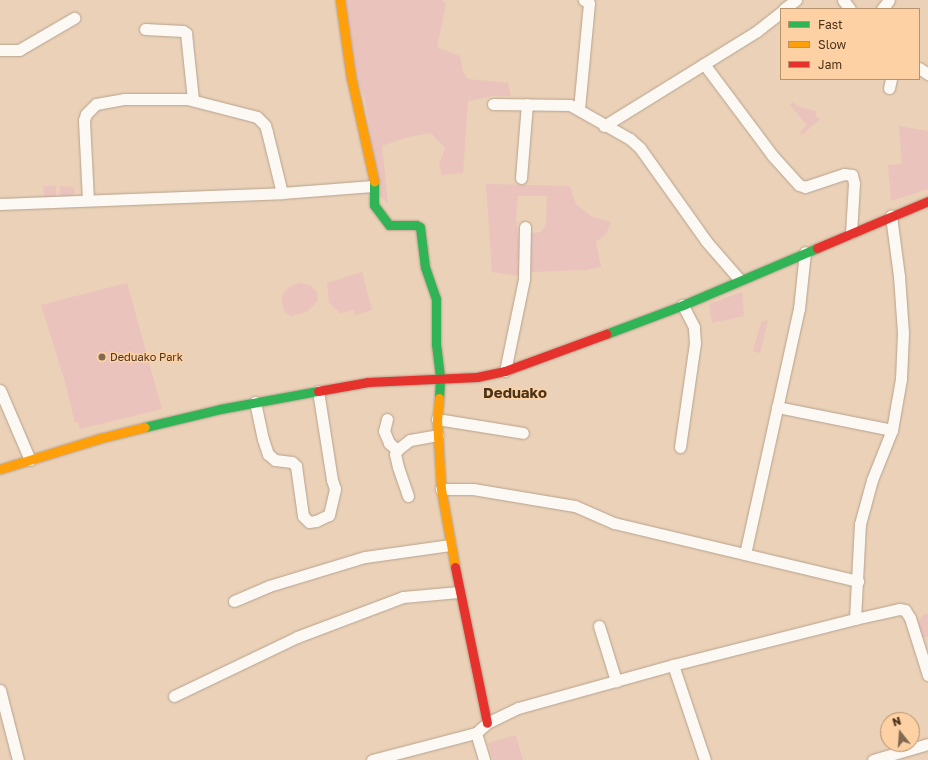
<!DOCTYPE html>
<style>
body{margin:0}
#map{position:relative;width:928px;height:760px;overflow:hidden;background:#ead1b8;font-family:"Golos Text",sans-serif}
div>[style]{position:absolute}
.green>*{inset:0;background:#eac3bc}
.roads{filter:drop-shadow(0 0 1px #b7a28c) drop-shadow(0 0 1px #b7a28c)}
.street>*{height:11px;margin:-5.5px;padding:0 5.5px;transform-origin:5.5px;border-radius:5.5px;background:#fcf8f4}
.fast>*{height:9px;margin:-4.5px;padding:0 4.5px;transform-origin:4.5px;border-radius:4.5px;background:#30b455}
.slow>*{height:9px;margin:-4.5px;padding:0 4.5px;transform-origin:4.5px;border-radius:4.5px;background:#ff9f0a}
.jam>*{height:9px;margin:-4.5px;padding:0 4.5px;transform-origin:4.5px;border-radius:4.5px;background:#e5322d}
.dots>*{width:11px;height:11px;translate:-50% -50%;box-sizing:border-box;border:2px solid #fed1a4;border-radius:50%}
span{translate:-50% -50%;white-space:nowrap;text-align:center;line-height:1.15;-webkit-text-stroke:3px #fed1a4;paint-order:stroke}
.poi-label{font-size:11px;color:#49331b}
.left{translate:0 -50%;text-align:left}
.district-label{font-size:15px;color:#49331b;font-weight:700}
.legend{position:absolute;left:780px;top:8px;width:140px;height:72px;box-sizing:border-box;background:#fed1a4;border:1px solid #b6926d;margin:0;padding:5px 7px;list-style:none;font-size:12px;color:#49331b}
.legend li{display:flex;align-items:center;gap:8px;height:20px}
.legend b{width:20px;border:1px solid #b6926d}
.north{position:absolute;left:880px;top:712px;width:40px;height:40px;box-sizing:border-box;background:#fed1a4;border:1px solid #b6926d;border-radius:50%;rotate:343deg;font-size:11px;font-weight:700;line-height:16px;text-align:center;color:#49331b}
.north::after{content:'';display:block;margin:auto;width:14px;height:18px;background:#816a52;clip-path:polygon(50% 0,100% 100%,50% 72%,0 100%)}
</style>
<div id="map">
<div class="green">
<i style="clip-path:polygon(346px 0,442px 0,446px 5px,437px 47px,460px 56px,463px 72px,468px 79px,508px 83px,511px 96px,493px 96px,468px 101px,463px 173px,442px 175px,439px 165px,445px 148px,431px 133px,408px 137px,382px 146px,388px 204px,380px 196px,365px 99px,358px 83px)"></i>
<i style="clip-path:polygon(793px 102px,797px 106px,816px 111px,816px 116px,820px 119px,802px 135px,800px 132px,807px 125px,790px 105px)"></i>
<i style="clip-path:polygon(899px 126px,928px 131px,928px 189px,891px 201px,888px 165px,902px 164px)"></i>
<i style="clip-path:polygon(486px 184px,570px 186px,576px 204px,591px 216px,611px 222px,606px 234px,596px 242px,601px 267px,586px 270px,532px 272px,526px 264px,527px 234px,541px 232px,546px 224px,547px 196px,518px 196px,516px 218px,523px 271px,518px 276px,492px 272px)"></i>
<i style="clip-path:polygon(43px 186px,56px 186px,56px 197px,44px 197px)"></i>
<i style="clip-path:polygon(60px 186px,74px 187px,75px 191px,72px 196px,60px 196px)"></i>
<i style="clip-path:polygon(362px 272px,372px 310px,355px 315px,354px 310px,340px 313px,329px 303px,327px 283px)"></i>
<i style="clip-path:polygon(127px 283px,162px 409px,80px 429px,78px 422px,75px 423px,65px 382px,41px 305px)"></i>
<i style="clip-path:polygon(300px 283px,310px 285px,317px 292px,318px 301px,307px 312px,291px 316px,285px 312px,282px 303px,283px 293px,289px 287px)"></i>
<i style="clip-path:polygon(742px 292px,744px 316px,712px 323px,709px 304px)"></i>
<i style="clip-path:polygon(768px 320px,760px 353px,753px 351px,761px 322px)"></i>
<i style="clip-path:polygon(924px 614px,928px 614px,928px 637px,923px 637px,918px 622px)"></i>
<i style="clip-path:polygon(516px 735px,523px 760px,493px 760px,488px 743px)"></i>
</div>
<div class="roads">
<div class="street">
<i style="left:843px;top:0;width:11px;rotate:52deg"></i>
<i style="left:784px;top:9px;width:15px;rotate:-37deg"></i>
<i style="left:882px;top:9px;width:11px;rotate:-52deg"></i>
<i style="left:145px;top:29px;width:38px;rotate:3deg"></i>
<i style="left:183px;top:31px;width:4px;rotate:34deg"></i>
<i style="left:186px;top:33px;width:67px;rotate:84deg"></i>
<i style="left:0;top:50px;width:19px"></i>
<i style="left:19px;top:50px;width:64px;rotate:-30.2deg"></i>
<i style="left:704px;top:64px;width:114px;rotate:53.2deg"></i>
<i style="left:772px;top:155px;width:40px;rotate:48deg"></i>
<i style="left:799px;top:185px;width:6px;rotate:18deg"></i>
<i style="left:805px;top:187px;width:41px;rotate:-18.4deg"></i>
<i style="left:844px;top:174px;width:8px;rotate:7deg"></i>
<i style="left:852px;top:175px;width:8px;rotate:76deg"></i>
<i style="left:854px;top:183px;width:50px;rotate:93.4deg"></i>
<i style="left:919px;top:68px;width:11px;rotate:34deg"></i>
<i style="left:889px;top:88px;width:9px;rotate:-77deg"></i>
<i style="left:493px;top:104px;width:77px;rotate:0.7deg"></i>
<i style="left:570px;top:105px;width:69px;rotate:29.5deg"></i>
<i style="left:630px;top:139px;width:13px;rotate:42deg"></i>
<i style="left:640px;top:148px;width:114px;rotate:54.6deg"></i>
<i style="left:706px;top:241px;width:50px;rotate:49deg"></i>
<i style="left:579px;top:109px;width:106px;rotate:-84.6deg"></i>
<i style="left:589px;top:3px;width:6px;rotate:-149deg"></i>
<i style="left:604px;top:126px;width:180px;rotate:-31.8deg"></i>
<i style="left:757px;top:31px;width:31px;rotate:-38deg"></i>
<i style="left:521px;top:178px;width:74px;rotate:-85.4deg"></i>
<i style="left:88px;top:200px;width:80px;rotate:-92.9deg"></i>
<i style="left:84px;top:120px;width:6px;rotate:-72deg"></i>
<i style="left:86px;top:114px;width:14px;rotate:-45deg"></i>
<i style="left:96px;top:104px;width:28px;rotate:-10deg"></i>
<i style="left:124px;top:99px;width:63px"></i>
<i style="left:187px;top:99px;width:72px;rotate:14.4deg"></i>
<i style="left:257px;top:117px;width:11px;rotate:45deg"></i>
<i style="left:265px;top:125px;width:7px;rotate:74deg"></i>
<i style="left:267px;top:132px;width:63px;rotate:76.2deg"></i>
<i style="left:0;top:204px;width:282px;rotate:-2.2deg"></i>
<i style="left:282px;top:193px;width:91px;rotate:-4.4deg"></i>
<i style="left:505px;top:371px;width:94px;rotate:-78.3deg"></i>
<i style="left:524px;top:279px;width:52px;rotate:-88.9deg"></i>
<i style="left:0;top:390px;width:76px;rotate:66.8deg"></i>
<i style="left:255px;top:402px;width:38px;rotate:78deg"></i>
<i style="left:263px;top:439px;width:16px;rotate:72deg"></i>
<i style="left:268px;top:454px;width:9px;rotate:41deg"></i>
<i style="left:275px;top:460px;width:17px;rotate:7deg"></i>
<i style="left:292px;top:462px;width:6px;rotate:45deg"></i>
<i style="left:296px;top:466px;width:50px;rotate:82deg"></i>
<i style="left:303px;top:516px;width:8px;rotate:45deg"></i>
<i style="left:309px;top:522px;width:7px;rotate:-8deg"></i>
<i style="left:316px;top:521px;width:14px;rotate:-25deg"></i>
<i style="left:329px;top:515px;width:27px;rotate:-77deg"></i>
<i style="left:335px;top:489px;width:9px;rotate:-108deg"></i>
<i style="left:332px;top:480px;width:90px;rotate:-98.9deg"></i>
<i style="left:777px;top:407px;width:117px;rotate:11.3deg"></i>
<i style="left:387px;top:419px;width:12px;rotate:104deg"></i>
<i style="left:384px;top:431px;width:13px;rotate:67deg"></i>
<i style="left:389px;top:443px;width:11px;rotate:41deg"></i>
<i style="left:437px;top:419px;width:87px;rotate:9.2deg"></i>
<i style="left:680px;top:447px;width:105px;rotate:-81.8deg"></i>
<i style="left:695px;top:343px;width:16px;rotate:-94deg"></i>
<i style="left:694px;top:327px;width:25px;rotate:-117deg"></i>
<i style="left:441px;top:489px;width:32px"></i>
<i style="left:473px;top:489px;width:103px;rotate:9.5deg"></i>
<i style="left:575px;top:506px;width:43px;rotate:23.6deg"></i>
<i style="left:614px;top:523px;width:251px;rotate:13.4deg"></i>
<i style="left:408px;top:496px;width:31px;rotate:-109deg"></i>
<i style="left:398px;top:467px;width:13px;rotate:-103deg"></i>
<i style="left:395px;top:454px;width:4px;rotate:-63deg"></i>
<i style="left:397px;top:450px;width:16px;rotate:-38deg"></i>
<i style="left:410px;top:440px;width:28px;rotate:-10deg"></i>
<i style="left:745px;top:554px;width:251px;rotate:-77.6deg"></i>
<i style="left:799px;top:309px;width:57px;rotate:-84deg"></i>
<i style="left:234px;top:601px;width:38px;rotate:-23deg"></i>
<i style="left:269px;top:586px;width:100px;rotate:-16.8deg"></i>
<i style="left:365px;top:557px;width:86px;rotate:-8deg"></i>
<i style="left:855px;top:619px;width:95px;rotate:-87deg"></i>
<i style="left:860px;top:524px;width:46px;rotate:-74.7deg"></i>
<i style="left:872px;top:480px;width:54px;rotate:-68.2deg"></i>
<i style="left:892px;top:430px;width:52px;rotate:-80deg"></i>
<i style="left:901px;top:379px;width:46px;rotate:-87.5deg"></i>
<i style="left:903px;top:333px;width:57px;rotate:-94deg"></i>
<i style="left:899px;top:276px;width:61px;rotate:-97.6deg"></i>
<i style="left:599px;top:626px;width:58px;rotate:72.8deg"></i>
<i style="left:673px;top:665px;width:100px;rotate:71.4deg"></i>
<i style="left:0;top:690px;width:72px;rotate:75.6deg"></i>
<i style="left:174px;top:696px;width:136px;rotate:-25.6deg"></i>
<i style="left:297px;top:637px;width:113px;rotate:-20.7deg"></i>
<i style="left:403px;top:597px;width:56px;rotate:-5.1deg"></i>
<i style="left:476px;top:733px;width:28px;rotate:73deg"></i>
<i style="left:372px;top:760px;width:107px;rotate:-14.6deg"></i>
<i style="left:476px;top:733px;width:15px;rotate:-42deg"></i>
<i style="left:487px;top:723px;width:34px;rotate:-26deg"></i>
<i style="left:518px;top:708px;width:161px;rotate:-15.5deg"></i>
<i style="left:673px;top:665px;width:188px;rotate:-14.2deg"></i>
<i style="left:855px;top:619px;width:45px;rotate:-12.8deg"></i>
<i style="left:899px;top:609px;width:6px;rotate:9deg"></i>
<i style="left:905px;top:610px;width:9px;rotate:58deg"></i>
<i style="left:910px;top:618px;width:60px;rotate:72.5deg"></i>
<i style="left:873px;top:760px;width:57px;rotate:-16.2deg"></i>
</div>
<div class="fast">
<i style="left:374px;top:181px;width:24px;rotate:90deg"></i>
<i style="left:374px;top:205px;width:25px;rotate:53deg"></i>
<i style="left:389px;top:225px;width:27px"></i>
<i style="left:416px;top:225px;width:4px;rotate:27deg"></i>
<i style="left:420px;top:227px;width:40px;rotate:82.9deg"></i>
<i style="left:425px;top:267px;width:34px;rotate:71deg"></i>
<i style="left:436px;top:299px;width:45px;rotate:90deg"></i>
<i style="left:436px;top:344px;width:35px;rotate:83deg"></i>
<i style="left:440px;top:379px;width:19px;rotate:93deg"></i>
<i style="left:606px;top:334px;width:82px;rotate:-20.6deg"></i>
<i style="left:683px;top:305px;width:146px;rotate:-23deg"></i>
<i style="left:145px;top:427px;width:77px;rotate:-13.5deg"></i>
<i style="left:220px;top:409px;width:100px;rotate:-10.4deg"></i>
</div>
<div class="slow">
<i style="left:340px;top:0;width:78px;rotate:81.9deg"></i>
<i style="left:351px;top:77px;width:107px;rotate:77.5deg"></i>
<i style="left:439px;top:398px;width:21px;rotate:95deg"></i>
<i style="left:437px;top:419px;width:70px;rotate:86.7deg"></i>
<i style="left:441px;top:489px;width:79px;rotate:79.8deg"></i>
<i style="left:0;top:469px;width:106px;rotate:-17.1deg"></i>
<i style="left:101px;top:438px;width:45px;rotate:-14deg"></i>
</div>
<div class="jam">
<i style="left:817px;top:248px;width:121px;rotate:-22.9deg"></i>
<i style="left:318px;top:391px;width:51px;rotate:-10.2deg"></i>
<i style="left:368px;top:382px;width:109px;rotate:-2.6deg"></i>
<i style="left:477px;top:377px;width:29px;rotate:-12deg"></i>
<i style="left:505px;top:371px;width:108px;rotate:-20.1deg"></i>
<i style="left:455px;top:567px;width:159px;rotate:78.4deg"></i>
</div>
</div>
<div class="dots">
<i style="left:102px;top:357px;background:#816a52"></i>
</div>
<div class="poi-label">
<span class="left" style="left:110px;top:357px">Deduako Park</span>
</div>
<div class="district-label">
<span style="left:515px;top:393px">Deduako</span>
</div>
<ul class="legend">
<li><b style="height:5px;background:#30b455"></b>Fast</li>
<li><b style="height:5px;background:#ff9f0a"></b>Slow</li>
<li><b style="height:5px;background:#e5322d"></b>Jam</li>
</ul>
<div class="north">N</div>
</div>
